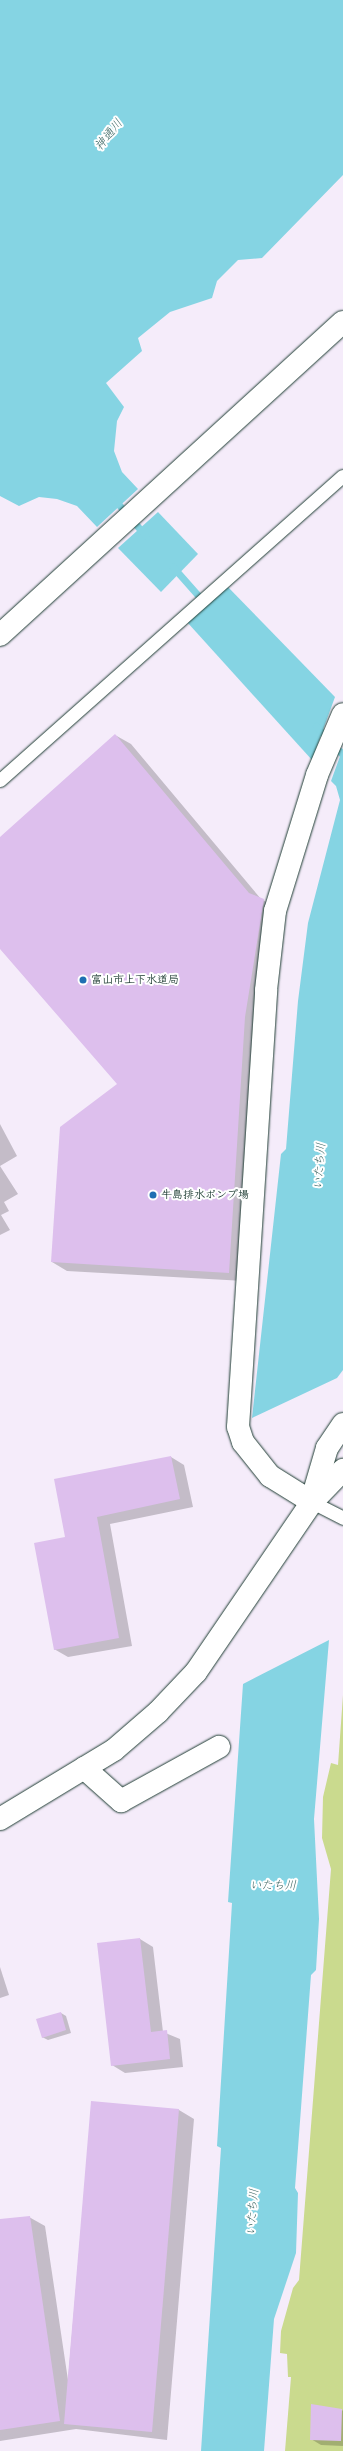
<!DOCTYPE html>
<meta charset="utf-8">
<style>
body{margin:0}
#map{position:relative;width:343px;height:2451px;overflow:hidden;background:#f5ecfa;font-family:Sriracha,"Klee One",sans-serif}
div>[style]{position:absolute}
.green>*{inset:0;background:#cada8e}
.water>*{inset:0;background:#85d4e3}
.shadow>*{inset:0;background:#0003}
.stream>*{height:7px;margin:-3.5px;padding:0 3.5px;transform-origin:3.5px;border-radius:3.5px;background:#85d4e3}
.building>*{inset:0;background:#ddbfed}
.roads{filter:drop-shadow(0 0 1px #1f3d34) drop-shadow(0 0 1px #1f3d34)}
.service>*{height:13px;margin:-6.5px;padding:0 6.5px;transform-origin:6.5px;border-radius:6.5px;background:#fff}
.minor>*{height:22px;margin:-11px;padding:0 11px;transform-origin:11px;border-radius:11px;background:#fff}
.tertiary>*{height:22px;margin:-11px;padding:0 11px;transform-origin:11px;border-radius:11px;background:#fff}
.dots>*{width:11px;height:11px;translate:-50% -50%;box-sizing:border-box;border:2px solid #fff;border-radius:50%}
span{translate:-50% -50%;white-space:nowrap;text-align:center;line-height:1.15;-webkit-text-stroke:4px #fff;paint-order:stroke}
.poi-label{font-size:11px;color:#1f3d34;font-weight:700}
.left{translate:0 -50%;text-align:left}
.water-label{font-size:12px;color:#386360;font-style:italic}
</style>
<div id="map">
<div class="green">
<i style="clip-path:polygon(343px 1695px,343px 2451px,285px 2451px,291px 2377px,288px 2377px,287px 2354px,280px 2353px,281px 2331px,293px 2288px,299px 2280px,331px 1869px,322px 1838px,323px 1797px,331px 1763px,338px 1765px)"></i>
</div>
<div class="water">
<i style="clip-path:polygon(0 0,343px 0,343px 175px,262px 258px,238px 260px,217px 281px,212px 298px,170px 312px,138px 338px,142px 351px,106px 383px,124px 407px,117px 421px,114px 451px,122px 472px,138px 489px,97px 527px,77px 506px,57px 499px,39px 497px,19px 506px,0 496px)"></i>
<i style="clip-path:polygon(158px 512px,198px 554px,161px 592px,118px 548px)"></i>
<i style="clip-path:polygon(226px 585px,335px 697px,312px 760px,187px 622px)"></i>
<i style="clip-path:polygon(343px 748px,343px 1370px,337px 1378px,252px 1418px,281px 1154px,286px 1149px,298px 1001px,308px 923px,340px 800px,336px 786px,331px 781px)"></i>
<i style="clip-path:polygon(329px 1640px,314px 1819px,319px 1919px,316px 1970px,311px 1975px,295px 2188px,298px 2193px,296px 2253px,274px 2319px,264px 2451px,201px 2451px,221px 2148px,217px 2146px,232px 1903px,228px 1902px,243px 1684px)"></i>
</div>
<div class="shadow">
<i style="clip-path:polygon(115px 735px,131px 744px,261px 899px,279px 909px,244px 1281px,67px 1271px,52px 1262px,119px 1085px,0 948px,0 838px)"></i>
<i style="clip-path:polygon(0 1124px,17px 1156px,0 1166px,18px 1194px,4px 1202px,9px 1211px,1px 1215px,10px 1230px,0 1235px)"></i>
<i style="clip-path:polygon(171px 1457px,184px 1465px,193px 1507px,110px 1524px,132px 1646px,68px 1657px,54px 1649px,67px 1538px)"></i>
<i style="clip-path:polygon(140px 1939px,153px 1947px,163px 2032px,180px 2039px,183px 2067px,125px 2073px,112px 2065px)"></i>
<i style="clip-path:polygon(0 1967px,9px 1995px,0 1998px)"></i>
<i style="clip-path:polygon(61px 2013px,66px 2016px,71px 2033px,48px 2040px,42px 2037px)"></i>
<i style="clip-path:polygon(92px 2102px,179px 2110px,194px 2119px,167px 2440px,76px 2429px,0 2441px,0 2220px,29px 2217px,45px 2226px,68px 2380px)"></i>
<i style="clip-path:polygon(343px 2410px,343px 2446px,321px 2445px,311px 2439px)"></i>
</div>
<div class="stream">
<i style="left:114px;top:499px;width:48px;rotate:49.3deg"></i>
<i style="left:173px;top:567px;width:47px;rotate:48.5deg"></i>
<i style="left:316px;top:726px;width:40px;rotate:47deg"></i>
</div>
<div class="building">
<i style="clip-path:polygon(115px 734px,249px 893px,264px 899px,245px 1017px,229px 1273px,51px 1262px,60px 1127px,117px 1084px,0 949px,0 837px)"></i>
<i style="clip-path:polygon(171px 1456px,180px 1499px,97px 1517px,119px 1638px,54px 1650px,34px 1543px,65px 1537px,54px 1479px)"></i>
<i style="clip-path:polygon(140px 1938px,151px 2032px,167px 2030px,170px 2059px,111px 2066px,97px 1943px)"></i>
<i style="clip-path:polygon(61px 2012px,66px 2030px,42px 2038px,36px 2019px)"></i>
<i style="clip-path:polygon(91px 2101px,179px 2109px,152px 2432px,64px 2424px)"></i>
<i style="clip-path:polygon(30px 2216px,60px 2421px,0 2430px,0 2219px)"></i>
<i style="clip-path:polygon(311px 2404px,342px 2409px,341px 2441px,310px 2440px)"></i>
</div>
<div class="roads">
<div class="service">
<i style="left:0;top:780px;width:458px;rotate:-41.6deg"></i>
<i style="left:312px;top:1502px;width:35px;rotate:27deg"></i>
</div>
<div class="minor">
<i style="left:0;top:635px;width:464px;rotate:-42.4deg"></i>
<i style="left:312px;top:1502px;width:49px;rotate:-148.2deg"></i>
<i style="left:270px;top:1476px;width:43px;rotate:-128.5deg"></i>
<i style="left:243px;top:1442px;width:16px;rotate:-108deg"></i>
<i style="left:238px;top:1427px;width:438px;rotate:-86.3deg"></i>
<i style="left:266px;top:990px;width:80px;rotate:-83.5deg"></i>
<i style="left:275px;top:911px;width:142px;rotate:-72.8deg"></i>
<i style="left:317px;top:775px;width:66px;rotate:-66.9deg"></i>
<i style="left:84px;top:1768px;width:50px;rotate:41.7deg"></i>
<i style="left:121px;top:1801px;width:112px;rotate:-28.9deg"></i>
</div>
<div class="tertiary">
<i style="left:312px;top:1499px;width:53px;rotate:-73.6deg"></i>
<i style="left:327px;top:1448px;width:29px;rotate:-56deg"></i>
<i style="left:0;top:1819px;width:133px;rotate:-31.2deg"></i>
<i style="left:114px;top:1750px;width:58px;rotate:-40.8deg"></i>
<i style="left:158px;top:1712px;width:55px;rotate:-46.5deg"></i>
<i style="left:196px;top:1672px;width:206px;rotate:-55.7deg"></i>
<i style="left:312px;top:1502px;width:45px;rotate:-45.9deg"></i>
</div>
</div>
<div class="dots">
<i style="left:83px;top:980px;background:#1f6fb2"></i>
<i style="left:153px;top:1195px;background:#1f6fb2"></i>
</div>
<div class="poi-label">
<span class="left" style="left:91px;top:980px">富山市上下水道局</span>
<span class="left" style="left:161px;top:1195px">牛島排水ポンプ場</span>
</div>
<div class="water-label">
<span style="left:109px;top:135px;rotate:-51deg">神通川</span>
<span style="left:320px;top:1166px;rotate:-86deg">いたち川</span>
<span style="left:273px;top:1886px">いたち川</span>
<span style="left:253px;top:2212px;rotate:-86deg">いたち川</span>
</div>
</div>
